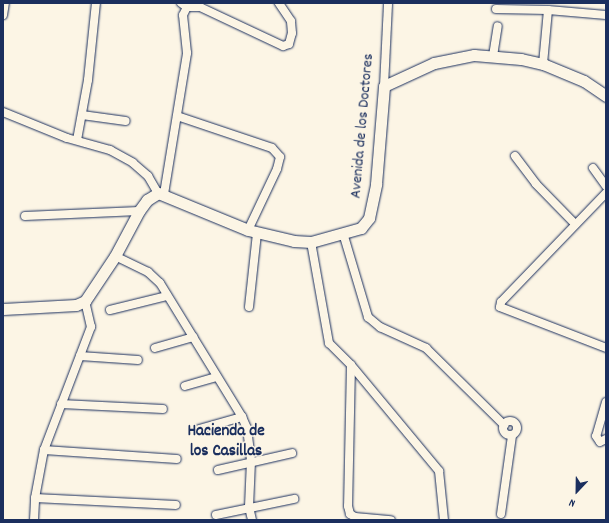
<!DOCTYPE html>
<style>
body{margin:0}
#map{position:relative;width:609px;height:523px;overflow:hidden;background:#fcf5e5;font-family:Dekko,sans-serif}
div>[style]{position:absolute}
.roads{filter:drop-shadow(0 0 1px #1b2f5e) drop-shadow(0 0 1px #1b2f5e)}
.minor>*{height:8px;margin:-4px;padding:0 4px;transform-origin:4px;border-radius:4px;background:#fcf5e5}
.minor>.ring{margin:-4px;padding:0;box-sizing:content-box;background:none;border:8px solid #fcf5e5;border-radius:50%}
.secondary>*{height:11px;margin:-5.5px;padding:0 5.5px;transform-origin:5.5px;border-radius:5.5px;background:#fcf5e5}
span{translate:-50% -50%;white-space:nowrap;text-align:center;line-height:1.15;-webkit-text-stroke:3px #fcf5e5;paint-order:stroke}
.street-label{font-size:16px;color:#1b2f5e}
.neighbourhood-label{font-size:17px;color:#1b2f5e;font-weight:700}
.frame{position:absolute;inset:0;border:4px solid #1b2f5e;pointer-events:none}
.north{position:absolute;left:557px;top:471px;width:40px;height:40px;-webkit-text-stroke:3px #fcf5e5;paint-order:stroke;rotate:202deg;font-size:11px;font-weight:700;line-height:16px;text-align:center;color:#1b2f5e}
.north::after{content:'';display:block;margin:auto;width:14px;height:18px;background:#1b2f5e;clip-path:polygon(50% 0,100% 100%,50% 72%,0 100%)}
</style>
<div id="map">
<div class="roads">
<div class="minor">
<i style="left:181px;top:3px;width:7px;rotate:34deg"></i>
<i style="left:187px;top:7px;width:13px"></i>
<i style="left:200px;top:7px;width:92px;rotate:25.2deg"></i>
<i style="left:283px;top:46px;width:6px;rotate:-18deg"></i>
<i style="left:289px;top:44px;width:11px;rotate:-75deg"></i>
<i style="left:292px;top:33px;width:12px;rotate:-95deg"></i>
<i style="left:291px;top:21px;width:22px;rotate:-124deg"></i>
<i style="left:496px;top:9px;width:52px;rotate:1.1deg"></i>
<i style="left:548px;top:10px;width:58px;rotate:4.9deg"></i>
<i style="left:3px;top:15px;width:12px;rotate:-81deg"></i>
<i style="left:493px;top:56px;width:30px;rotate:-81deg"></i>
<i style="left:543px;top:64px;width:54px;rotate:-84.7deg"></i>
<i style="left:384px;top:86px;width:83px;rotate:-87.2deg"></i>
<i style="left:3px;top:112px;width:69px;rotate:22.1deg"></i>
<i style="left:67px;top:138px;width:45px;rotate:15.6deg"></i>
<i style="left:110px;top:150px;width:26px;rotate:29deg"></i>
<i style="left:133px;top:163px;width:20px;rotate:41deg"></i>
<i style="left:148px;top:176px;width:20px;rotate:60deg"></i>
<i style="left:82px;top:115px;width:44px;rotate:7.8deg"></i>
<i style="left:177px;top:116px;width:100px;rotate:18.6deg"></i>
<i style="left:272px;top:148px;width:12px;rotate:48deg"></i>
<i style="left:280px;top:157px;width:12px;rotate:104deg"></i>
<i style="left:277px;top:169px;width:68px;rotate:115.4deg"></i>
<i style="left:77px;top:140px;width:61px;rotate:-79.6deg"></i>
<i style="left:88px;top:80px;width:77px;rotate:-84.1deg"></i>
<i style="left:515px;top:156px;width:35px;rotate:53deg"></i>
<i style="left:536px;top:184px;width:56px;rotate:45.7deg"></i>
<i style="left:593px;top:168px;width:22px;rotate:54deg"></i>
<i style="left:606px;top:193px;width:151px;rotate:133.9deg"></i>
<i style="left:501px;top:302px;width:5px;rotate:101deg"></i>
<i style="left:500px;top:307px;width:114px;rotate:21.1deg"></i>
<i style="left:164px;top:194px;width:143px;rotate:-80.7deg"></i>
<i style="left:187px;top:53px;width:38px;rotate:-96deg"></i>
<i style="left:183px;top:15px;width:9px;rotate:-63deg"></i>
<i style="left:25px;top:216px;width:114px;rotate:-2.5deg"></i>
<i style="left:343px;top:233px;width:88px;rotate:73.4deg"></i>
<i style="left:368px;top:317px;width:16px;rotate:40deg"></i>
<i style="left:380px;top:327px;width:51px;rotate:24.5deg"></i>
<i style="left:426px;top:348px;width:110px;rotate:44.6deg"></i>
<i style="left:311px;top:242px;width:103px;rotate:79.9deg"></i>
<i style="left:329px;top:343px;width:31px;rotate:45deg"></i>
<i style="left:351px;top:365px;width:138px;rotate:50.3deg"></i>
<i style="left:439px;top:471px;width:49px;rotate:84.2deg"></i>
<i style="left:115px;top:256px;width:37px;rotate:26deg"></i>
<i style="left:148px;top:272px;width:16px;rotate:43deg"></i>
<i style="left:160px;top:283px;width:157px;rotate:58.5deg"></i>
<i style="left:242px;top:417px;width:12px;rotate:66deg"></i>
<i style="left:247px;top:428px;width:33px;rotate:83deg"></i>
<i style="left:251px;top:461px;width:46px;rotate:92.5deg"></i>
<i style="left:249px;top:507px;width:13px;rotate:77deg"></i>
<i style="left:249px;top:307px;width:74px;rotate:-83.8deg"></i>
<i style="left:110px;top:310px;width:59px;rotate:-13.8deg"></i>
<i style="left:155px;top:348px;width:40px;rotate:-16deg"></i>
<i style="left:80px;top:356px;width:58px;rotate:3.9deg"></i>
<i style="left:351px;top:365px;width:141px;rotate:91.2deg"></i>
<i style="left:348px;top:506px;width:8px;rotate:76deg"></i>
<i style="left:350px;top:514px;width:6px;rotate:31deg"></i>
<i style="left:355px;top:517px;width:36px;rotate:5deg"></i>
<i style="left:185px;top:386px;width:33px;rotate:-16deg"></i>
<i style="left:606px;top:402px;width:35px;rotate:106deg"></i>
<i style="left:596px;top:436px;width:7px;rotate:56deg"></i>
<i style="left:600px;top:442px;width:7px;rotate:-27deg"></i>
<i style="left:61px;top:404px;width:102px;rotate:2.8deg"></i>
<i class="ring" style="left:503px;top:421px;width:6px;height:6px"></i>
<i style="left:199px;top:429px;width:45px;rotate:-15.6deg"></i>
<i style="left:44px;top:450px;width:133px;rotate:3.9deg"></i>
<i style="left:218px;top:470px;width:76px;rotate:-12.9deg"></i>
<i style="left:35px;top:498px;width:141px;rotate:2.8deg"></i>
<i style="left:501px;top:514px;width:79px;rotate:-82deg"></i>
<i style="left:216px;top:515px;width:80px;rotate:-11.6deg"></i>
<i style="left:34px;top:520px;width:22px;rotate:-87deg"></i>
<i style="left:35px;top:498px;width:49px;rotate:-79.4deg"></i>
<i style="left:44px;top:450px;width:132px;rotate:-69.1deg"></i>
<i style="left:91px;top:327px;width:27px;rotate:-103deg"></i>
</div>
<div class="secondary">
<i style="left:3px;top:309px;width:73px;rotate:-3.1deg"></i>
<i style="left:76px;top:305px;width:10px;rotate:-24deg"></i>
<i style="left:85px;top:301px;width:54px;rotate:-56.3deg"></i>
<i style="left:115px;top:256px;width:51px;rotate:-61.9deg"></i>
<i style="left:139px;top:211px;width:14px;rotate:-54deg"></i>
<i style="left:147px;top:200px;width:13px;rotate:-32deg"></i>
<i style="left:158px;top:193px;width:97px;rotate:22.3deg"></i>
<i style="left:248px;top:230px;width:47px;rotate:13.4deg"></i>
<i style="left:294px;top:241px;width:17px;rotate:3deg"></i>
<i style="left:311px;top:242px;width:52px;rotate:-15.6deg"></i>
<i style="left:361px;top:228px;width:13px;rotate:-51deg"></i>
<i style="left:369px;top:218px;width:35px;rotate:-78deg"></i>
<i style="left:376px;top:184px;width:98px;rotate:-85.3deg"></i>
<i style="left:384px;top:86px;width:55px;rotate:-24.7deg"></i>
<i style="left:434px;top:63px;width:41px;rotate:-11.3deg"></i>
<i style="left:474px;top:55px;width:47px;rotate:4.9deg"></i>
<i style="left:521px;top:59px;width:23px;rotate:13deg"></i>
<i style="left:543px;top:64px;width:44px;rotate:22.5deg"></i>
<i style="left:584px;top:81px;width:27px;rotate:34deg"></i>
</div>
</div>
<div class="street-label">
<span style="left:363px;top:126px;rotate:-85deg">Avenida de los Doctores</span>
</div>
<div class="neighbourhood-label">
<span style="left:226px;top:443px">Hacienda de<br>los Casillas</span>
</div>
<div class="frame"></div>
<div class="north">N</div>
</div>
